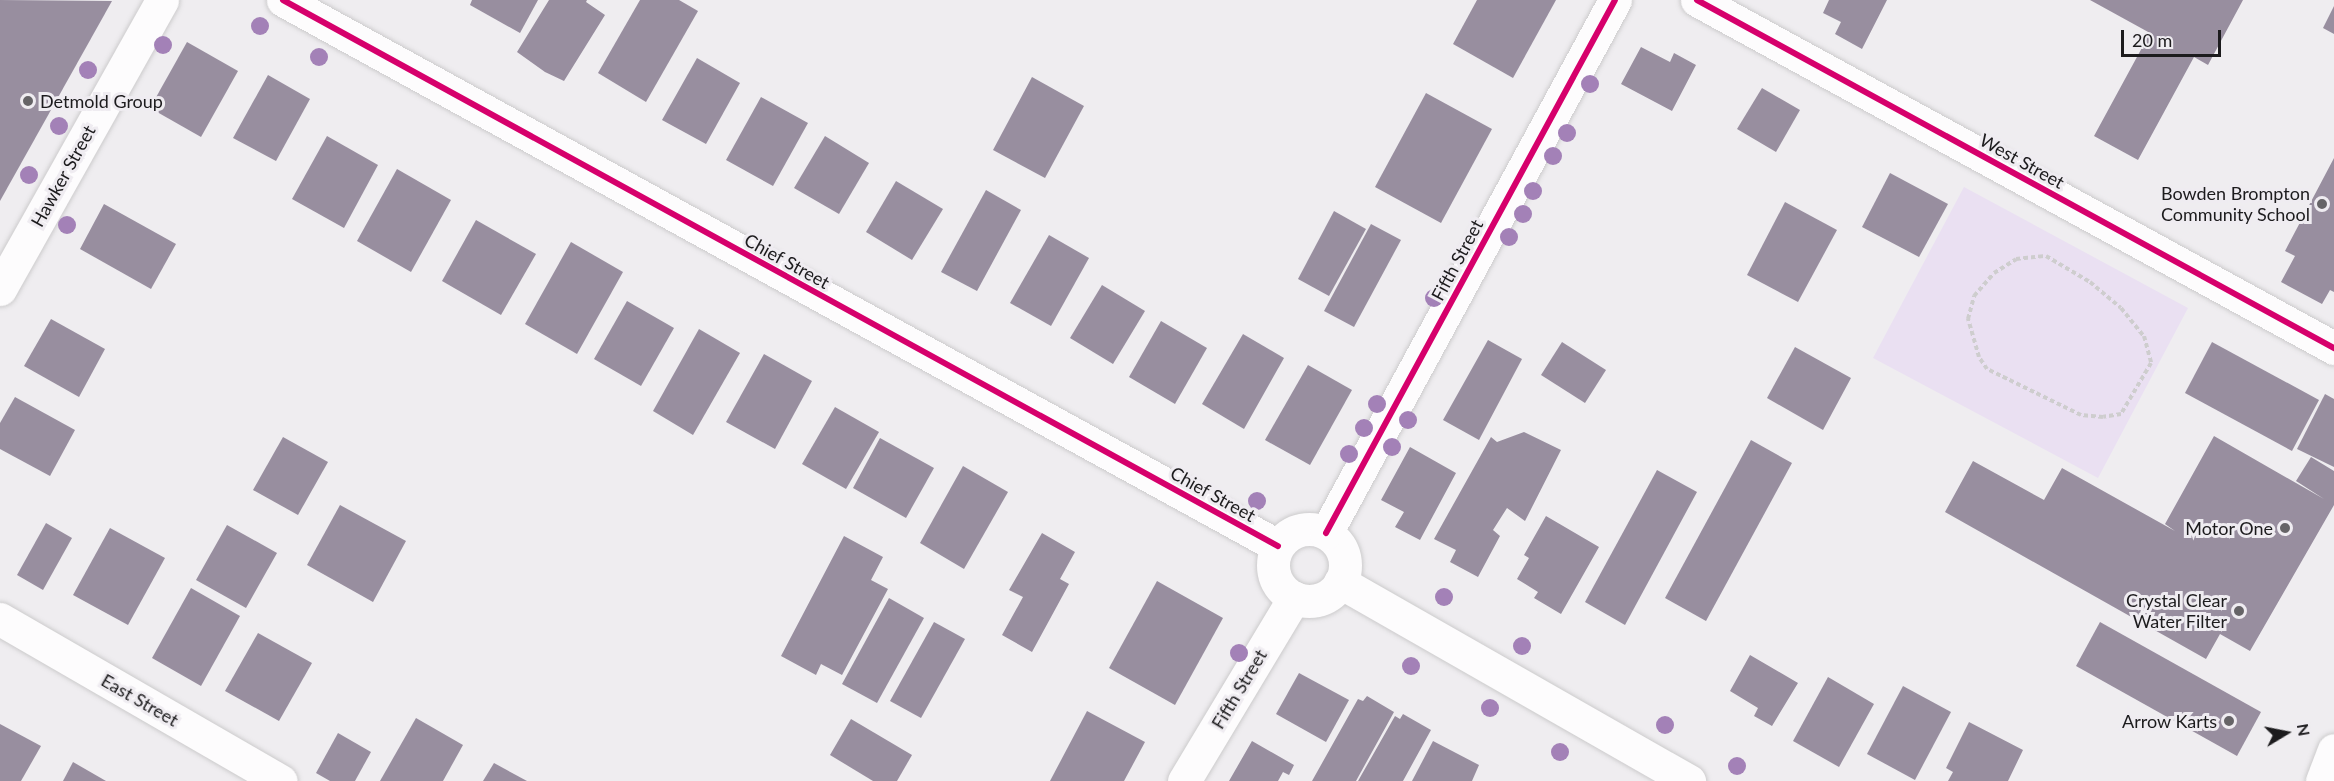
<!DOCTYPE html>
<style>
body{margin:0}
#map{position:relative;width:2334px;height:781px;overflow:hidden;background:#efedf0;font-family:Lato,sans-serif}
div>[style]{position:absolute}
.green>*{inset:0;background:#eae0f2}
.building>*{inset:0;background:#988e9f}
.path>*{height:4px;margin-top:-2px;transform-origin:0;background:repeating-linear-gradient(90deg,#cecdce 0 4.5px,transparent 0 7.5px)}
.roads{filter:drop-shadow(0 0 2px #cccbcc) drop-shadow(0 0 2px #cccbcc)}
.minor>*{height:33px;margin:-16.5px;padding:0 16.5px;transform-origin:16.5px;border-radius:16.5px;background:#fdfcfd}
.minor>.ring{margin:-16.5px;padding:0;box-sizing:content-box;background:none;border:33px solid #fdfcfd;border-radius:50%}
.major>*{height:33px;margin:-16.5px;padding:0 16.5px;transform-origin:16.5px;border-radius:16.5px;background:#fdfcfd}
.cycleway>*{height:6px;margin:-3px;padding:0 3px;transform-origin:3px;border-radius:3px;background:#d6006c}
.trees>*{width:18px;height:18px;margin:-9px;border-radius:50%;background:#a381b7}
.dots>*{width:16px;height:16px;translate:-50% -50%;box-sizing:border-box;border:3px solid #efecf1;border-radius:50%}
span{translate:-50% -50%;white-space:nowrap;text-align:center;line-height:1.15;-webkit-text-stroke:6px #efecf1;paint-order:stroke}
.poi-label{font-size:18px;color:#1c1b1d}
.left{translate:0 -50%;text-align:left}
.right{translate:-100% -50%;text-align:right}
.street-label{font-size:18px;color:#1c1b1d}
.north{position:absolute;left:2256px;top:703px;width:60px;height:60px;-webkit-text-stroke:4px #efecf1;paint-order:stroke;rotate:80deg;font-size:16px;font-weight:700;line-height:24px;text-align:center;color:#1c1b1d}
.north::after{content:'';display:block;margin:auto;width:21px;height:27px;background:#1c1b1d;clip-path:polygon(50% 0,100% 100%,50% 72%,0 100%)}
.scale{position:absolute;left:2121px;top:30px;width:100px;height:27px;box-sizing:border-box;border:3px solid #1c1b1d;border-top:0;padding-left:8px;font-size:18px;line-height:21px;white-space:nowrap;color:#1c1b1d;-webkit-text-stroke:4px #efecf1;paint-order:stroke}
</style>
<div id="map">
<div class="green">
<i style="clip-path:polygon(1964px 187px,2188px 308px,2098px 478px,1873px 358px)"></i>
</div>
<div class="building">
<i style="clip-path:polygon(0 0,112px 1px,0 201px)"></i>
<i style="clip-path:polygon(472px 0,538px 0,520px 33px,470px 5px)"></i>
<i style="clip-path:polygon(549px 0,587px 0,586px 2px,605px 15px,564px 81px,545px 72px,517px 52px)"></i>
<i style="clip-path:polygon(640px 0,679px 0,698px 11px,646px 102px,598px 73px)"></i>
<i style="clip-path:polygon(1477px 0,1556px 0,1513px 78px,1453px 44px)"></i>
<i style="clip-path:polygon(1829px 0,1887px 0,1862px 49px,1835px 34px,1841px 22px,1823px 13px)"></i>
<i style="clip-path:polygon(2090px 0,2243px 0,2208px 65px,2194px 57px,2138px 160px,2094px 136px,2150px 33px)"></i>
<i style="clip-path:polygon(2334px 6px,2334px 34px,2323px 28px)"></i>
<i style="clip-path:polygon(187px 42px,238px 71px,201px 137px,150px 108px)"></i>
<i style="clip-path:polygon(1641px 47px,1670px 62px,1674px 53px,1696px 65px,1672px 111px,1621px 84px)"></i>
<i style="clip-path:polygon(697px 58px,740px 83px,706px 144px,662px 120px)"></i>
<i style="clip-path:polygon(268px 75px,310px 99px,276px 161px,233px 138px)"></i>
<i style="clip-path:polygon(1032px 77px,1084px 106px,1045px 178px,993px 150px)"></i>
<i style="clip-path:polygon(1762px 88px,1800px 110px,1776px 152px,1737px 129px)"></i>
<i style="clip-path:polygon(1426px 93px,1492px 129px,1441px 223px,1375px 187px)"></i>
<i style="clip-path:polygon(761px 97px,808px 123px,773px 186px,726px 160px)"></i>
<i style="clip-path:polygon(327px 136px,378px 165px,344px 228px,292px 199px)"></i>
<i style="clip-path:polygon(825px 136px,869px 163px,839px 214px,794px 188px)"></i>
<i style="clip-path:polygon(2334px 158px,2334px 292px,2330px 290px,2322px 304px,2281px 282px,2295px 256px,2285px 251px)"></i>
<i style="clip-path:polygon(397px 169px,451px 200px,411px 272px,357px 241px)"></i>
<i style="clip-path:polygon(1890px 173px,1948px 204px,1919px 257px,1862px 227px)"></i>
<i style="clip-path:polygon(896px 181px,943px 209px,912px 260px,866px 232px)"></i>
<i style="clip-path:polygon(986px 190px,1021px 210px,977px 291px,941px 272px)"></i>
<i style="clip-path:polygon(1785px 202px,1837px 230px,1798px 302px,1747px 275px)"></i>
<i style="clip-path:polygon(104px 204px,176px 244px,151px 289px,80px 249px)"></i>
<i style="clip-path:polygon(1334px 211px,1366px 229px,1329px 296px,1298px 279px)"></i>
<i style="clip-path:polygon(476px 220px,536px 254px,501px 315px,442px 281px)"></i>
<i style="clip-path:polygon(1371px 224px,1401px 240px,1354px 327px,1324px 311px)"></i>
<i style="clip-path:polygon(1049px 235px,1089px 258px,1051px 326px,1010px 303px)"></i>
<i style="clip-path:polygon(571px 242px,623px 272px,577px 354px,525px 324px)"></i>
<i style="clip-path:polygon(1102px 285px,1145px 311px,1113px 364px,1070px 338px)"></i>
<i style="clip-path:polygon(627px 301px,674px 328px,641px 386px,594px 359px)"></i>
<i style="clip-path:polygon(51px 319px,105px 349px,79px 397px,24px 366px)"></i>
<i style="clip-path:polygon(1161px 321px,1207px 348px,1175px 404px,1129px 377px)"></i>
<i style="clip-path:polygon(699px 329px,740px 353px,693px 435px,653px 411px)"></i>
<i style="clip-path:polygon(1243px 334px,1284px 358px,1244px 429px,1202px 404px)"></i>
<i style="clip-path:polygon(1488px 340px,1522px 359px,1479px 440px,1443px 420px)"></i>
<i style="clip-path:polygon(1562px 342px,1606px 370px,1585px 403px,1541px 375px)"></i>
<i style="clip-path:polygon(2212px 342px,2319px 400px,2292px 451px,2185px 393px)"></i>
<i style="clip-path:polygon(1795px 347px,1851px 378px,1823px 430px,1767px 398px)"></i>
<i style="clip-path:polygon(764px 354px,812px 381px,775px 449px,726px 422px)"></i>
<i style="clip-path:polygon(1308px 365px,1352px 390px,1310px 465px,1265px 440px)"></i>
<i style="clip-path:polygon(2325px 394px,2334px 399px,2334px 467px,2297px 449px)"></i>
<i style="clip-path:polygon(15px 397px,75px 430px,50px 476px,0 449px,0 423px)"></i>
<i style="clip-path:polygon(835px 407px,879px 432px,846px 489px,802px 464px)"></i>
<i style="clip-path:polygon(1524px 432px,1561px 450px,1525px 521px,1507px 508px,1493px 530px,1500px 536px,1478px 577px,1450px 562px,1456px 550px,1434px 539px,1491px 437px,1497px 442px)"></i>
<i style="clip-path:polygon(2214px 436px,2324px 499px,2296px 481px,2311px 457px,2334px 471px,2334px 505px,2250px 651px,2220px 634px,2206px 659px,1945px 512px,1973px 461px,2044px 500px,2062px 468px,2175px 531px,2165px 524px)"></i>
<i style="clip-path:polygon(283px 437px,328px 462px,298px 515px,253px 490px)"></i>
<i style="clip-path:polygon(880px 438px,934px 468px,906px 518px,853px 488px)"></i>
<i style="clip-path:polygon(1751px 440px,1792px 463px,1706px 621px,1665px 598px)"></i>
<i style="clip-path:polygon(1410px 447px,1456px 473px,1420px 540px,1395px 527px,1404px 512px,1381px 500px)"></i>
<i style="clip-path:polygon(963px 466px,1008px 492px,964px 569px,920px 543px)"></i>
<i style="clip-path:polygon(1657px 470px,1697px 492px,1625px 625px,1585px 602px)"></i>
<i style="clip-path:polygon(340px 505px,406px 541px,373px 602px,307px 565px)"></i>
<i style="clip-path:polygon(1546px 516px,1599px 547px,1561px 614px,1534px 598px,1538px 592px,1517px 579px,1529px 558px,1524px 555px)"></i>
<i style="clip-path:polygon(46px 523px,72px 538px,43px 590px,17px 575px)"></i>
<i style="clip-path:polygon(227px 525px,277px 553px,246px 608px,196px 580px)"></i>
<i style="clip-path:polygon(110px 528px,165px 558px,128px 625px,73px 595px)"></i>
<i style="clip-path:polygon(1042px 533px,1075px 552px,1060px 579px,1069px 584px,1032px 652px,1002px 635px,1023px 597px,1009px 590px)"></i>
<i style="clip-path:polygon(844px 536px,883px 557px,871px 580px,888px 589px,842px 675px,821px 664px,816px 675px,781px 656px)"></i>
<i style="clip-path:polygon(1157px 581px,1223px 618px,1175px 705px,1109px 668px)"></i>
<i style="clip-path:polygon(191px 588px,240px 616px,201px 686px,152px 658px)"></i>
<i style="clip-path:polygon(889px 598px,924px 618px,877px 703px,842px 684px)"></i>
<i style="clip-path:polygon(934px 622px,965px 639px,921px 718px,890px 701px)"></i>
<i style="clip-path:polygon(2100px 622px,2261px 712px,2237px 756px,2076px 666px)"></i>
<i style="clip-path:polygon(258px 633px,312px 663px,279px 721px,225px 691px)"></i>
<i style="clip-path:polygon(1750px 655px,1798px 683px,1772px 726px,1754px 716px,1758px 708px,1730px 691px)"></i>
<i style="clip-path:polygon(1299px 673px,1349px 700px,1326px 742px,1276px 714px)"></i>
<i style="clip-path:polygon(1828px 677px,1874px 704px,1839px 767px,1793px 741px)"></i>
<i style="clip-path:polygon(1903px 686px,1951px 712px,1915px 780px,1867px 754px)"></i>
<i style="clip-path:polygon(1367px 696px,1394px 712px,1356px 781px,1312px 781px,1358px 699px,1363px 701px)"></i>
<i style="clip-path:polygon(1087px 711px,1145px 742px,1124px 781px,1050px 781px)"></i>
<i style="clip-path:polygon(1403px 714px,1431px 730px,1403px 781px,1358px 781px,1395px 716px,1400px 719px)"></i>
<i style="clip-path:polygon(416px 718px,463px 745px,443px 781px,380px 781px)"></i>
<i style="clip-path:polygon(851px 719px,912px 755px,897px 781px,873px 781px,830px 755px)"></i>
<i style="clip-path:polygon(1969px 722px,2023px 750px,2008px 781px,1948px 781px,1953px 772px,1946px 768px)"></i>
<i style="clip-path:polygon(0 724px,41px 746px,21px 781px,0 781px)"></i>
<i style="clip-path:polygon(338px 733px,371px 752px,355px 781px,330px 781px,316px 773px)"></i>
<i style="clip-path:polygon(1252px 741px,1294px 765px,1289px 775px,1283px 772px,1278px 781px,1229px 781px)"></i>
<i style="clip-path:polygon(1433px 741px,1479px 765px,1472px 781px,1412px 781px)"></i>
<i style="clip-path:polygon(73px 762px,106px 781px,63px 781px)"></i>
<i style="clip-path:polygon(494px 763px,527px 781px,483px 781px)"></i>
</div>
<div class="path">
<i style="left:2046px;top:256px;width:51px;rotate:30.6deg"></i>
<i style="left:2090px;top:282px;width:40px;rotate:40deg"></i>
<i style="left:2121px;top:308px;width:36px;rotate:51deg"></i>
<i style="left:2144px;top:336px;width:28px;rotate:75deg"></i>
<i style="left:2151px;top:363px;width:59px;rotate:120.5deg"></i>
<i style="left:2121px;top:414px;width:18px;rotate:171deg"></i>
<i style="left:2103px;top:417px;width:22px;rotate:-175deg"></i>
<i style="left:2081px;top:415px;width:105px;rotate:-153.9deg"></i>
<i style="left:1987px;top:369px;width:14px;rotate:-124deg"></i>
<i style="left:1979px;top:357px;width:40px;rotate:-106deg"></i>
<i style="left:1968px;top:319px;width:24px;rotate:-75deg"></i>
<i style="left:1974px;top:296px;width:30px;rotate:-49deg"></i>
<i style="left:1994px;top:273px;width:26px;rotate:-32deg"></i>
<i style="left:2016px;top:259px;width:30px;rotate:-6deg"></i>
</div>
<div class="roads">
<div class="minor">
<i style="left:283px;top:0;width:1135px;rotate:28.76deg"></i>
<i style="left:1697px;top:0;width:726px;rotate:28.65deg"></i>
<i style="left:0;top:289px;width:331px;rotate:-60.7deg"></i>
<i class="ring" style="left:1273px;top:529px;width:39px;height:39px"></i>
<i style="left:1326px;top:533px;width:606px;rotate:-61.53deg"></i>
<i style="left:1340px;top:582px;width:402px;rotate:29.7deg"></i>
<i style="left:0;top:619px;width:324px;rotate:30deg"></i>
<i style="left:1184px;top:781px;width:214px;rotate:-59deg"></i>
</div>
<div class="major">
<i style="left:2322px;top:781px;width:33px;rotate:-69deg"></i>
</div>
</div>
<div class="cycleway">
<i style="left:283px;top:0;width:1135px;rotate:28.76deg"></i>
<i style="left:1697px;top:0;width:726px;rotate:28.65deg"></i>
<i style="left:1326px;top:533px;width:606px;rotate:-61.53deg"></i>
</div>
<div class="trees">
<i style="left:260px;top:26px"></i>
<i style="left:163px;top:45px"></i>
<i style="left:319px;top:57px"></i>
<i style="left:88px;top:70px"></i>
<i style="left:1590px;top:84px"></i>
<i style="left:59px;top:126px"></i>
<i style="left:1567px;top:133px"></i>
<i style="left:1553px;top:156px"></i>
<i style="left:29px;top:175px"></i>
<i style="left:1533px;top:191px"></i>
<i style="left:1523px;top:214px"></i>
<i style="left:67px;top:225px"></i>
<i style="left:1509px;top:237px"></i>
<i style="left:1434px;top:298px"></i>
<i style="left:1377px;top:404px"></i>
<i style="left:1408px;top:420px"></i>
<i style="left:1364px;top:428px"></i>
<i style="left:1392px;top:447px"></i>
<i style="left:1349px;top:454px"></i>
<i style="left:1257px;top:501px"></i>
<i style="left:1444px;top:597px"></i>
<i style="left:1522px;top:646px"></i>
<i style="left:1239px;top:653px"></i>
<i style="left:1411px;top:666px"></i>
<i style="left:1490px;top:708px"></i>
<i style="left:1665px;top:725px"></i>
<i style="left:1560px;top:752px"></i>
<i style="left:1737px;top:766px"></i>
</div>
<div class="dots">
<i style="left:28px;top:101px;background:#666467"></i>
<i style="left:2322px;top:204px;background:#666467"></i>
<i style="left:2285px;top:528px;background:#666467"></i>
<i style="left:2239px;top:611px;background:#666467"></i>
<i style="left:2229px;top:721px;background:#666467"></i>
</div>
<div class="poi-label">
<span class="left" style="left:40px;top:101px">Detmold Group</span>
<span class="right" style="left:2310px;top:204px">Bowden Brompton<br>Community School</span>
<span class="right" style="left:2273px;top:528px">Motor One</span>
<span class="right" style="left:2227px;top:611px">Crystal Clear<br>Water Filter</span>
<span class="right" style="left:2217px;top:721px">Arrow Karts</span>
</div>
<div class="street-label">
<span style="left:2022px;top:161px;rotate:29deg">West Street</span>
<span style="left:63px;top:176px;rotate:-61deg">Hawker Street</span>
<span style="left:1457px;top:260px;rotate:-62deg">Fifth Street</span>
<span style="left:787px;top:261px;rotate:29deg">Chief Street</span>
<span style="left:1213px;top:494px;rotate:29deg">Chief Street</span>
<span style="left:1239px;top:689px;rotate:-59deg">Fifth Street</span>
<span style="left:140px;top:700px;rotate:30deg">East Street</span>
</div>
<div class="north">N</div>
<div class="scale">20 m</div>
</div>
